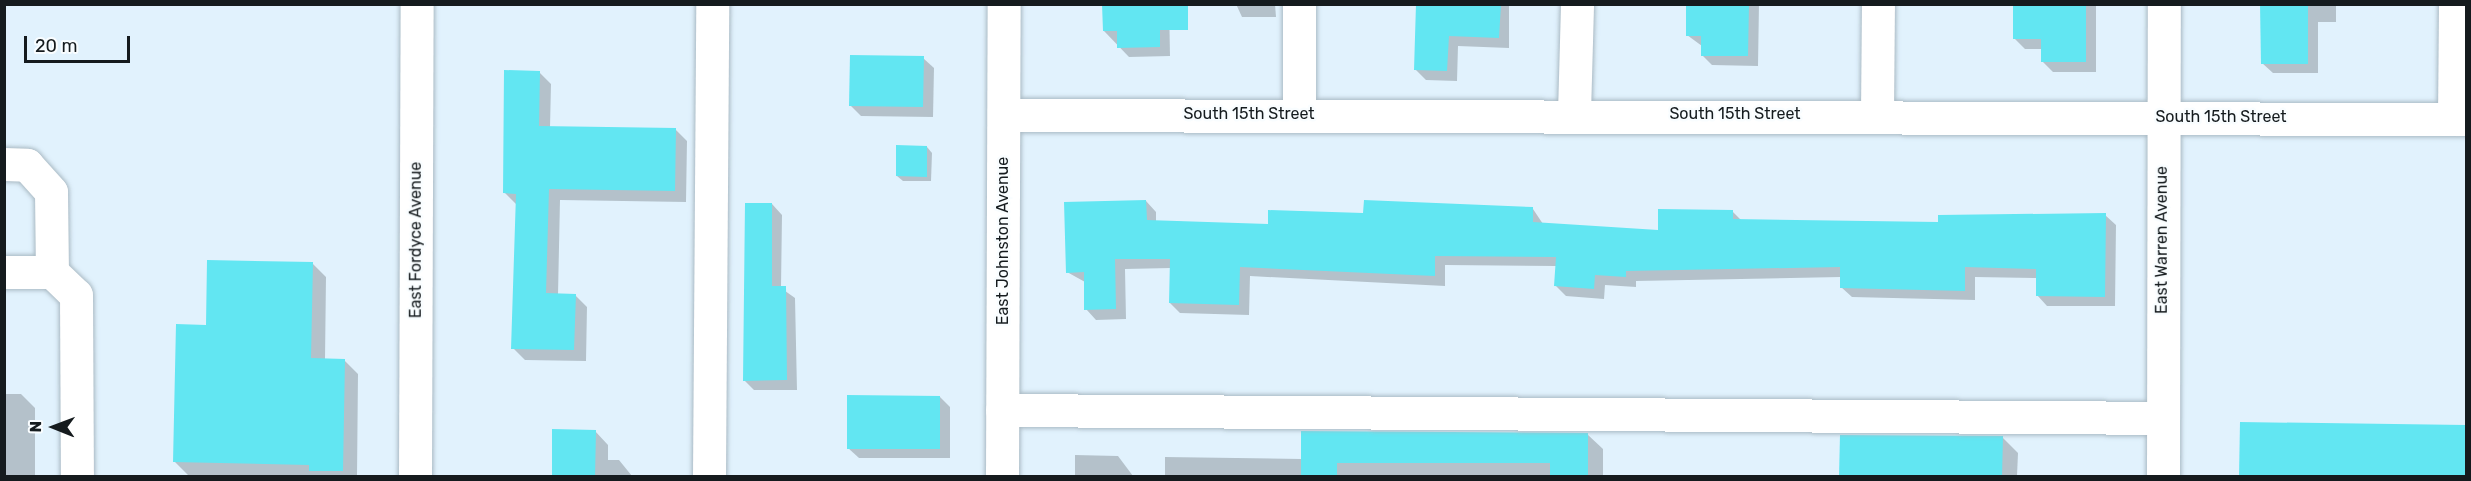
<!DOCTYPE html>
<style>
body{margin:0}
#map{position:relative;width:2471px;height:481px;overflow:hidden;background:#e1f2fd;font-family:Rubik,sans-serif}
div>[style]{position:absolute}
.shadow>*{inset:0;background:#0003}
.building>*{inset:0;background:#62e6f2}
.roads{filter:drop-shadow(0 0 2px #aabac4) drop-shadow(0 0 2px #aabac4)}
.minor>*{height:33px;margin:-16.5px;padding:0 16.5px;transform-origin:16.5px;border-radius:16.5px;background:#fff}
span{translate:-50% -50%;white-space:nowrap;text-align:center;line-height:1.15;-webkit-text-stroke:5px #f9fdff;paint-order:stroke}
.street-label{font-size:16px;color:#151b1e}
.frame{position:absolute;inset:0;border:6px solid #151b1e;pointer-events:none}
.north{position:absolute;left:24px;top:397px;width:60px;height:60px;-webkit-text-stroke:4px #f9fdff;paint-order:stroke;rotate:271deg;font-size:16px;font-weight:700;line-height:24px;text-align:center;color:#151b1e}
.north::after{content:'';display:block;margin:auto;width:21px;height:27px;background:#151b1e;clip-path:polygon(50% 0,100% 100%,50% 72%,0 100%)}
.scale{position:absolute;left:24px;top:36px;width:106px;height:27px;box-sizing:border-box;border:3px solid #151b1e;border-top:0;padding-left:8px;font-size:18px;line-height:21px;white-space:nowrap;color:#151b1e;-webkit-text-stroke:4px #f9fdff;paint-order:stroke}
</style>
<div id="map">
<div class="shadow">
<i style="clip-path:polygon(1169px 4px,1170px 56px,1129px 57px,1104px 31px)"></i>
<i style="clip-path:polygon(1236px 4px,1275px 4px,1276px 17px,1242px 17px)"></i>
<i style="clip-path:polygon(1417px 4px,1509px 4px,1509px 48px,1458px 46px,1457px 81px,1426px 80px,1415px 69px)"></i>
<i style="clip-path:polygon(1688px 4px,1759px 4px,1758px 66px,1712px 65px,1702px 55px,1702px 46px,1687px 35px)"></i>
<i style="clip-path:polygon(2014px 4px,2096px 4px,2096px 72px,2053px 72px,2042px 61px,2042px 49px,2025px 49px,2014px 38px)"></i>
<i style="clip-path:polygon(2261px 4px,2336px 4px,2336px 22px,2318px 22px,2318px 73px,2273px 73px,2262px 63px)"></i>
<i style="clip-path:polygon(923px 58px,934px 68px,933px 117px,861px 116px,851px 106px)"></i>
<i style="clip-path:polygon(539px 72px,551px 84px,550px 128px,675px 129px,687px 141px,686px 202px,560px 200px,558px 295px,575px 295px,587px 307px,586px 361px,525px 360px,513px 348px,517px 205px,505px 193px)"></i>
<i style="clip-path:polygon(927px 147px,932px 153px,931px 181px,903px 181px,897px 176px)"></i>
<i style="clip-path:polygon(1146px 201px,1156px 212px,1156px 221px,1269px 225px,1365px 215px,1533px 209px,1543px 224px,1660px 231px,1732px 211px,1742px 221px,1940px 224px,2105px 215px,2116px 225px,2115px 306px,2047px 306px,2037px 295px,2037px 278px,1975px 277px,1975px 300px,1852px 297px,1841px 287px,1841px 277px,1636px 281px,1636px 287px,1605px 285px,1604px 299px,1566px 296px,1556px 286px,1557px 266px,1445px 265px,1445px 286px,1250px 276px,1249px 315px,1180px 313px,1170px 303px,1171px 268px,1125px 269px,1126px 319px,1096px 320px,1086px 309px,1085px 282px,1067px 272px)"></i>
<i style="clip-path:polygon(772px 204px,782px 215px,781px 288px,795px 298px,797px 390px,754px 390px,744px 380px)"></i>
<i style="clip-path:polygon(312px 263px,326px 277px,325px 360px,344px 360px,358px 374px,357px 476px,189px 476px,175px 462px,208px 327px)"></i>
<i style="clip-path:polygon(4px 394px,21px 394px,35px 408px,35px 476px,4px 476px)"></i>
<i style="clip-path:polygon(940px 397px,950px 407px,950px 458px,859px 458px,848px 448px)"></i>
<i style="clip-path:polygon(2242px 423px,2466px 427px,2466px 476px,2241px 476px)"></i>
<i style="clip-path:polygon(595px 431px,608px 445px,608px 460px,619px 460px,632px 476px,553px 476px)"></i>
<i style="clip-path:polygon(1587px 434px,1603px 449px,1603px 476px,1165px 476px,1165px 457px,1302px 459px)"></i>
<i style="clip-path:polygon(2002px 437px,2018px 453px,2017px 476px,1840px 476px)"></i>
<i style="clip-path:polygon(1075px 455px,1118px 456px,1133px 476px,1075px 476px)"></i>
</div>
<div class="building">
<i style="clip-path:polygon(1102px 4px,1188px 4px,1188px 30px,1160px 30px,1160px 47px,1117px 48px,1117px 31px,1103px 31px)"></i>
<i style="clip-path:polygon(1416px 4px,1501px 4px,1499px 38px,1449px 36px,1447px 71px,1414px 70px)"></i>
<i style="clip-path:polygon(1686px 4px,1749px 4px,1748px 56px,1701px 56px,1701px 36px,1686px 36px)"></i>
<i style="clip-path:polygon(2013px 4px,2086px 4px,2086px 62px,2041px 62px,2041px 39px,2013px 39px)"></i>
<i style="clip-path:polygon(2260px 4px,2308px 4px,2308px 64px,2261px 64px)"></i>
<i style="clip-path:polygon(850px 55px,924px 56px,923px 107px,849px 106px)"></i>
<i style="clip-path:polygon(504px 70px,540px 71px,539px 126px,676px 128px,675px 191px,549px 189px,546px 293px,576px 294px,574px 350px,511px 349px,516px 194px,503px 193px)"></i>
<i style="clip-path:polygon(896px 145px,927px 146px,927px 177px,896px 176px)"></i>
<i style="clip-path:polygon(1146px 200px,1147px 220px,1268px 224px,1268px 210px,1363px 213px,1364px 200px,1533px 207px,1533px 222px,1658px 230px,1658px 209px,1733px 210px,1733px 219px,1938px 222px,1938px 215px,2106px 213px,2105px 297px,2036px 296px,2036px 269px,1965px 267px,1965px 291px,1840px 288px,1840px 267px,1626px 271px,1626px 277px,1595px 275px,1594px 289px,1554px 286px,1556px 257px,1435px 256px,1435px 276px,1240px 267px,1239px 305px,1169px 303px,1170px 259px,1115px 259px,1116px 309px,1084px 310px,1084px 272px,1066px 273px,1064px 202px)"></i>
<i style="clip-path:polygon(745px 203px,772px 203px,772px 286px,786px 286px,787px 380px,743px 381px)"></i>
<i style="clip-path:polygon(207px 260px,313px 262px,311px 358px,345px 359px,343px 471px,309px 471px,309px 465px,173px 462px,176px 324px,206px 325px)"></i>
<i style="clip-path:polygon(847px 395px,940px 396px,940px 449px,847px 449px)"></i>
<i style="clip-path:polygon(2240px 422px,2466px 425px,2466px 477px,2239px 477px)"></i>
<i style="clip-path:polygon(552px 429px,596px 430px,595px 477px,552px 477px)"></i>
<i style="clip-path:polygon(1301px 431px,1588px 433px,1588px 477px,1550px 477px,1550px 463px,1337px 463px,1337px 477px,1301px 477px)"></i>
<i style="clip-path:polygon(1840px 435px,2003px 436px,2002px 477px,1839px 477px)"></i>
</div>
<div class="roads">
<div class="minor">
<i style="left:1574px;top:113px;width:109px;rotate:-88.4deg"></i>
<i style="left:1299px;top:114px;width:110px;rotate:-90deg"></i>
<i style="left:1004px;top:115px;width:1462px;rotate:0.16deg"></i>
<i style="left:1877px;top:115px;width:111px;rotate:-89.5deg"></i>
<i style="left:2454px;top:119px;width:115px;rotate:-89.5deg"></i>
<i style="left:4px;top:164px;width:23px;rotate:2deg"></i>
<i style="left:27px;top:165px;width:36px;rotate:48deg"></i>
<i style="left:51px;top:192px;width:80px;rotate:89.3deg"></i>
<i style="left:4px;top:272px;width:48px"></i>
<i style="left:52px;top:272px;width:33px;rotate:44deg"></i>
<i style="left:76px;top:295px;width:181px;rotate:89.7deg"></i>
<i style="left:1002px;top:410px;width:1161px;rotate:0.39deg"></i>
<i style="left:415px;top:476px;width:472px;rotate:-89.8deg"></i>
<i style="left:709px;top:476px;width:472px;rotate:-89.6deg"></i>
<i style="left:1002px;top:476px;width:472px;rotate:-89.8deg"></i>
<i style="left:2163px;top:476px;width:472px;rotate:-89.9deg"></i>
</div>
</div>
<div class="street-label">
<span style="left:1249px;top:114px">South 15th Street</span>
<span style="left:1735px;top:114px">South 15th Street</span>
<span style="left:2221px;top:117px">South 15th Street</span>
<span style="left:416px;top:240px;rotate:-90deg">East Fordyce Avenue</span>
<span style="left:2162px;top:240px;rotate:-90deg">East Warren Avenue</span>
<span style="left:1003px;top:241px;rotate:-90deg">East Johnston Avenue</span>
</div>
<div class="frame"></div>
<div class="north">N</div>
<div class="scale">20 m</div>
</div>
